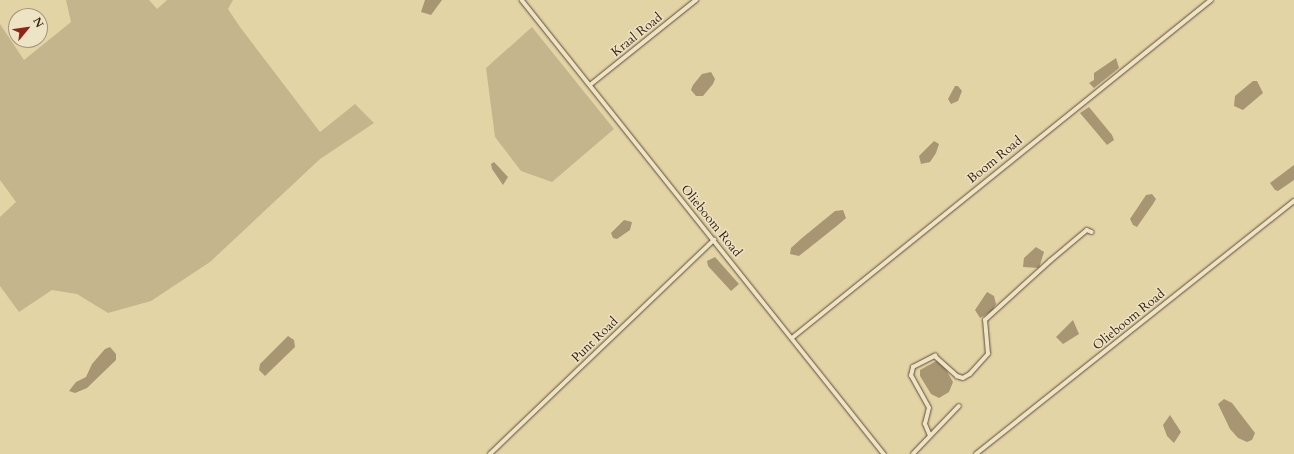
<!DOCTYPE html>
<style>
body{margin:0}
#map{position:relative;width:1294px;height:454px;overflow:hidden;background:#e3d4a6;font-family:Cardo,serif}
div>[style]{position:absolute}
.green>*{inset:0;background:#c5b58c}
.water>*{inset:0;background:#a89673}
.roads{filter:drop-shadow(0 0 1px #604c36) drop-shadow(0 0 1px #604c36)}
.minor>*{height:3.5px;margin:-1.75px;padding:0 1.75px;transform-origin:1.75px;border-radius:1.75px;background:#ede3c5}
span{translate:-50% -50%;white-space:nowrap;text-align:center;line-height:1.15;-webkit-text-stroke:3px #ede3c5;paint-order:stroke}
.street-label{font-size:13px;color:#351f10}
.north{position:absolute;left:8px;top:8px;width:40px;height:40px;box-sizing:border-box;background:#ede3c5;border:1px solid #a3957d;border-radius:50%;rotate:61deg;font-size:11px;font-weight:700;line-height:16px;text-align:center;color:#351f10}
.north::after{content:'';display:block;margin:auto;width:14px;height:18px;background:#8f2418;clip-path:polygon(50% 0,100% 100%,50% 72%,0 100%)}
</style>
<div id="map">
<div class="green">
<i style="clip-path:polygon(66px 0,149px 0,157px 9px,167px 0,233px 0,228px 9px,240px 27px,320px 132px,355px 104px,374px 123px,320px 159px,210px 262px,151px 301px,108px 313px,77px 294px,52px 290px,19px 312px,0 286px,0 217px,16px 202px,0 180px,0 24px,24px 60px,71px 22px)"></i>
<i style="clip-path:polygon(532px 27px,614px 129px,552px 182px,521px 171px,495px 137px,486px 68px)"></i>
</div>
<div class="water">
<i style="clip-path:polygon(425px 0,442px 0,431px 15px,421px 12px)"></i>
<i style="clip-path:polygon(1116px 58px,1119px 68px,1094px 88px,1089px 83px,1094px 80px,1094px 73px)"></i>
<i style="clip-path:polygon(711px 72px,715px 79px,713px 84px,703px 96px,696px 96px,691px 90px,693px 85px,702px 74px)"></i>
<i style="clip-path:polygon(1253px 81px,1257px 81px,1263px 93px,1243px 110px,1234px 106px,1235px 96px)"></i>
<i style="clip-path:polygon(955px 86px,958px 86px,962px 91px,958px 101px,951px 104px,948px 99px)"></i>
<i style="clip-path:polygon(1089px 107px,1112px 135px,1114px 140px,1107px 145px,1080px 113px)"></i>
<i style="clip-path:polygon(934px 141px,939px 144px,936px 153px,930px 162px,921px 164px,919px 156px)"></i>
<i style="clip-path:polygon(494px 162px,508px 177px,503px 185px,492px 169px,491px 164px)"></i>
<i style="clip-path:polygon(1294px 165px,1294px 180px,1278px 191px,1275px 190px,1270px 183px)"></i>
<i style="clip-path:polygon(1152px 194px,1156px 199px,1153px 204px,1137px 227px,1133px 225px,1130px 219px,1146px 195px)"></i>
<i style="clip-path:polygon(843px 210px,846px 218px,838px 225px,799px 256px,790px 254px,791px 248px,802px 238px,835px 211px)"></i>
<i style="clip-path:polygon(624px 220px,632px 222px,630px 230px,617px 239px,613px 238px,611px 233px)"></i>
<i style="clip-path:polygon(1036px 247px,1044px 252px,1039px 268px,1023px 267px,1024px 258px)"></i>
<i style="clip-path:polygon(715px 257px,739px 284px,731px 291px,708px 266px,707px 261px)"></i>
<i style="clip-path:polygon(987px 292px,994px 296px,996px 304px,992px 311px,980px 318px,975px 310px)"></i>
<i style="clip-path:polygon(1073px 320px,1079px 334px,1063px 344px,1056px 337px)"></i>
<i style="clip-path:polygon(288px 336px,294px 340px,295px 347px,265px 376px,259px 370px,260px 364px)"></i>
<i style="clip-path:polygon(110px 347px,116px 354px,116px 360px,87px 388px,75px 393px,69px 391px,76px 382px,86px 377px,92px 364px,105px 349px)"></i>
<i style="clip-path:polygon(940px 359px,953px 382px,949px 392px,939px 398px,931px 394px,920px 376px,920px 370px)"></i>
<i style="clip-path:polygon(1224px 399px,1232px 403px,1255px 433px,1252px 440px,1247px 442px,1238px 438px,1230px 429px,1218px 404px)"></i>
<i style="clip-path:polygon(1170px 415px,1181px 432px,1174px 443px,1167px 436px,1163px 425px)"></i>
</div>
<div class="roads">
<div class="minor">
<i style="left:522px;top:0;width:581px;rotate:51.43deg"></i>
<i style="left:590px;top:85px;width:136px;rotate:-38.7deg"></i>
<i style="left:792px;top:338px;width:538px;rotate:-38.89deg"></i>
<i style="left:930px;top:436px;width:13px;rotate:-113deg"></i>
<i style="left:925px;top:424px;width:16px;rotate:-76deg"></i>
<i style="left:929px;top:408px;width:37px;rotate:-119deg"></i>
<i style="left:911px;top:376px;width:9px;rotate:-77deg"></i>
<i style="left:913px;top:367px;width:25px;rotate:-27deg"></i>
<i style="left:935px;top:356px;width:30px;rotate:42deg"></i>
<i style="left:957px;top:376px;width:6px;rotate:18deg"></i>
<i style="left:963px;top:378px;width:8px;rotate:-30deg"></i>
<i style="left:970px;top:374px;width:27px;rotate:-48deg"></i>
<i style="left:988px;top:354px;width:34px;rotate:-95deg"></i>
<i style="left:985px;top:320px;width:88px;rotate:-42.2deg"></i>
<i style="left:1050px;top:261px;width:48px;rotate:-40deg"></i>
<i style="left:1087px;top:230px;width:5px;rotate:22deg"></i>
<i style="left:490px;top:454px;width:310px;rotate:-43.7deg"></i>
<i style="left:913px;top:454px;width:66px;rotate:-46.2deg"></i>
<i style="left:976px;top:454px;width:406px;rotate:-38.5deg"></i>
</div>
</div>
<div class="street-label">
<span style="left:637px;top:35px;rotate:-39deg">Kraal Road</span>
<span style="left:995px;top:160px;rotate:-39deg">Boom Road</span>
<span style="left:711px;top:221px;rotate:51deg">Olieboom Road</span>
<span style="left:1129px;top:320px;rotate:-39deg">Olieboom Road</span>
<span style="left:595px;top:340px;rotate:-44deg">Punt Road</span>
</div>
<div class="north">N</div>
</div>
